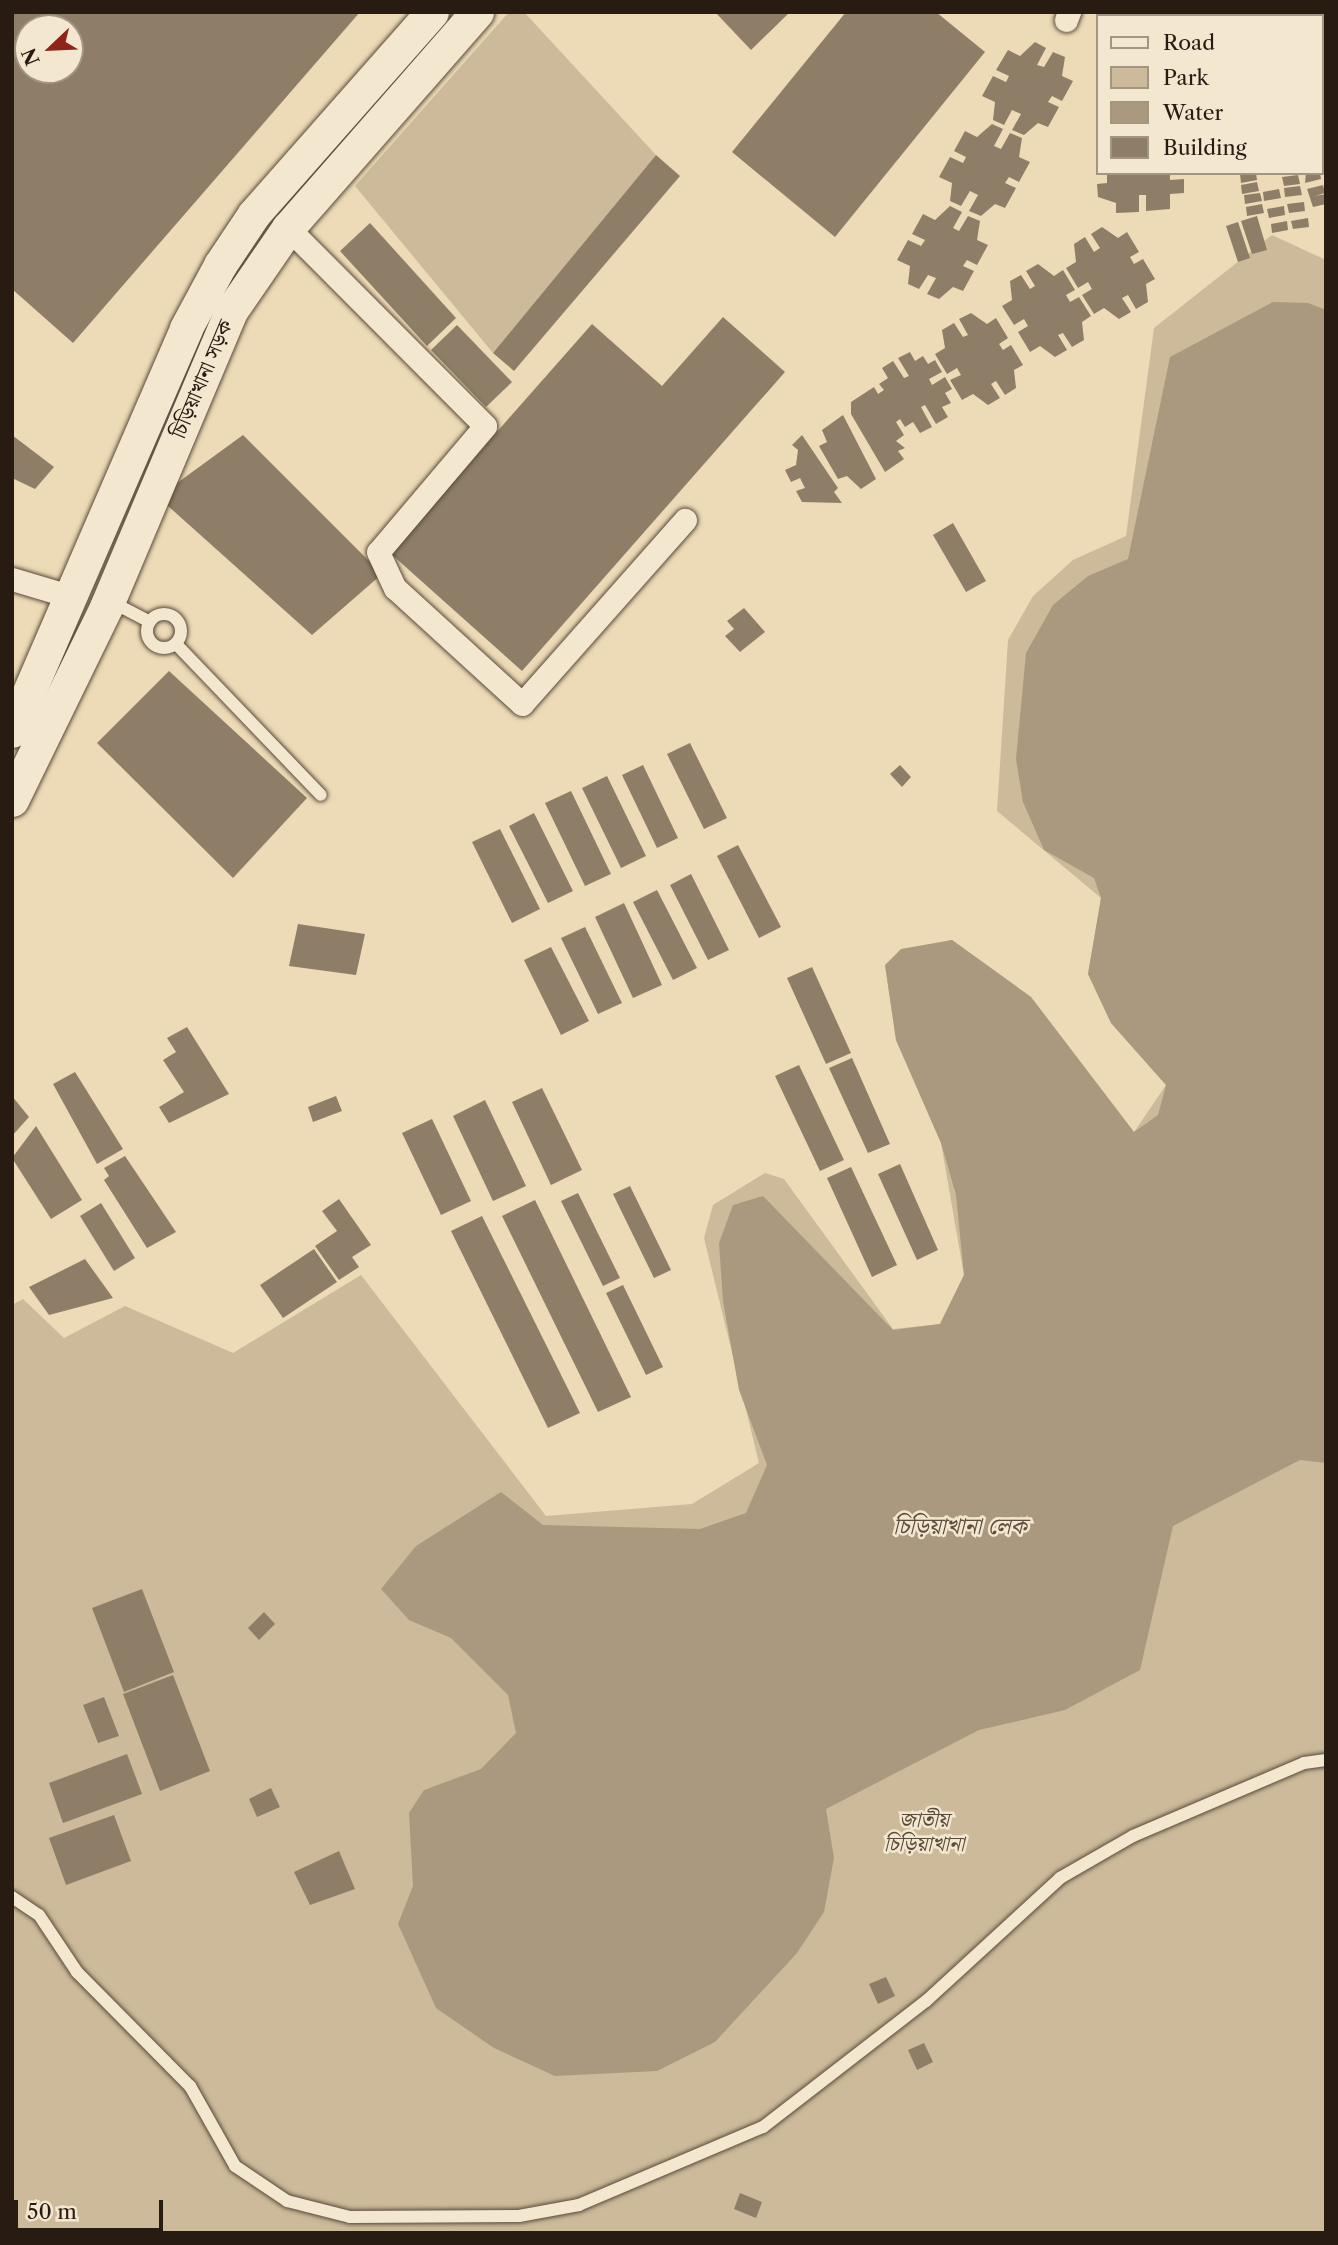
<!DOCTYPE html>
<meta charset="utf-8">
<style>
body{margin:0}
#map{position:relative;width:1338px;height:2245px;overflow:hidden;background:#eddab6;font-family:"Libre Caslon Text","Noto Serif Bengali",serif}
div>[style]{position:absolute}
.green>*{inset:0;background:#ccba9a}
.water>*{inset:0;background:#aa997e}
.building>*{inset:0;background:#8e7e67}
.roads{filter:drop-shadow(0 0 2px #594b3b) drop-shadow(0 0 2px #594b3b)}
.lane>*{height:12px;margin:-6px;padding:0 6px;transform-origin:6px;border-radius:6px;background:#f3e7d0}
.lane>.ring{margin:-6px;padding:0;box-sizing:content-box;background:none;border:12px solid #f3e7d0;border-radius:50%}
.street>*{height:23px;margin:-11.5px;padding:0 11.5px;transform-origin:11.5px;border-radius:11.5px;background:#f3e7d0}
.secondary>*{height:33px;margin:-16.5px;padding:0 16.5px;transform-origin:16.5px;border-radius:16.5px;background:#f3e7d0}
span{translate:-50% -50%;white-space:nowrap;text-align:center;line-height:1.15;-webkit-text-stroke:5px #f3e7d0;paint-order:stroke}
.street-label{font-size:21px;color:#281b12}
.park-label{font-size:21px;color:#594b3b;font-style:italic}
.water-label{font-size:23px;color:#5c4d3d;font-style:italic}
.frame{position:absolute;inset:0;border:14px solid #281b12;pointer-events:none}
.legend{position:absolute;left:1096px;top:14px;width:228px;height:161px;box-sizing:border-box;background:#f3e7d0;border:2px solid #a29584;margin:0;padding:9px 12px;list-style:none;font-size:21px;color:#281b12}
.legend li{display:flex;align-items:center;gap:14px;height:35px}
.legend b{width:35px;border:2px solid #a29584}
.north{position:absolute;left:14px;top:14px;width:70px;height:70px;box-sizing:border-box;background:#f3e7d0;border:2px solid #a29584;border-radius:50%;rotate:247deg;font-size:19px;font-weight:700;line-height:28px;text-align:center;color:#281b12}
.north::after{content:'';display:block;margin:auto;width:24px;height:32px;background:#8f2418;clip-path:polygon(50% 0,100% 100%,50% 72%,0 100%)}
.scale{position:absolute;left:14px;top:2200px;width:149px;height:32px;box-sizing:border-box;border:4px solid #281b12;border-top:0;padding-left:9px;font-size:21px;line-height:24px;white-space:nowrap;color:#281b12;-webkit-text-stroke:5px #f3e7d0;paint-order:stroke}
</style>
<div id="map">
<div class="green">
<i style="clip-path:polygon(509px 12px,524px 12px,656px 155px,493px 353px,355px 186px)"></i>
<i style="clip-path:polygon(1272px 235px,1326px 260px,1326px 2233px,12px 2233px,12px 1305px,23px 1299px,64px 1338px,125px 1306px,233px 1353px,361px 1275px,546px 1516px,692px 1504px,759px 1463px,704px 1238px,713px 1205px,765px 1173px,784px 1179px,893px 1329px,940px 1324px,964px 1275px,941px 1143px,896px 1040px,885px 965px,952px 940px,1031px 997px,1134px 1132px,1166px 1085px,1111px 1023px,1088px 974px,1101px 898px,997px 811px,1008px 640px,1033px 596px,1073px 560px,1126px 536px,1154px 328px)"></i>
</div>
<div class="water">
<i style="clip-path:polygon(1273px 302px,1308px 303px,1326px 310px,1326px 1463px,1300px 1460px,1173px 1526px,1140px 1670px,1065px 1710px,979px 1730px,826px 1809px,834px 1858px,824px 1912px,797px 1953px,715px 2042px,657px 2071px,555px 2076px,494px 2048px,436px 2008px,398px 1924px,413px 1886px,409px 1813px,424px 1790px,481px 1769px,516px 1733px,508px 1695px,451px 1638px,409px 1620px,381px 1589px,416px 1546px,501px 1492px,543px 1525px,700px 1529px,746px 1513px,767px 1465px,739px 1390px,723px 1301px,719px 1243px,733px 1205px,763px 1196px,893px 1330px,940px 1324px,964px 1275px,956px 1195px,941px 1143px,896px 1040px,885px 965px,901px 949px,952px 940px,1031px 997px,1134px 1132px,1158px 1115px,1166px 1085px,1111px 1023px,1088px 974px,1101px 898px,1094px 878px,1044px 850px,1023px 802px,1016px 759px,1026px 653px,1053px 605px,1088px 576px,1128px 559px,1170px 357px)"></i>
</div>
<div class="building">
<i style="clip-path:polygon(evenodd,12px 12px,360px 12px,73px 343px,12px 289px,12px 12px,28px 28px,70px 28px,70px 70px,28px 70px,28px 28px)"></i>
<i style="clip-path:polygon(715px 12px,790px 12px,751px 50px)"></i>
<i style="clip-path:polygon(846px 12px,936px 12px,985px 52px,835px 237px,732px 152px)"></i>
<i style="clip-path:polygon(1035px 42px,1046px 48px,1037px 65px,1044px 67px,1053px 52px,1065px 57px,1062px 76px,1073px 81px,1062px 101px,1052px 96px,1048px 102px,1059px 107px,1048px 127px,1038px 123px,1024px 135px,1012px 130px,1021px 114px,1012px 110px,1004px 125px,993px 120px,995px 102px,982px 96px,993px 76px,1006px 82px,1009px 76px,996px 70px,1008px 50px,1020px 56px)"></i>
<i style="clip-path:polygon(992px 124px,1003px 129px,994px 146px,1001px 149px,1010px 133px,1022px 138px,1019px 157px,1030px 162px,1019px 182px,1009px 177px,1005px 183px,1016px 188px,1005px 208px,995px 204px,981px 216px,969px 211px,978px 195px,970px 191px,961px 206px,950px 201px,952px 183px,939px 177px,950px 157px,963px 163px,966px 157px,954px 151px,965px 131px,977px 137px)"></i>
<i style="clip-path:polygon(656px 155px,680px 176px,514px 371px,493px 353px)"></i>
<i style="clip-path:polygon(1107px 173px,1170px 173px,1170px 180px,1184px 179px,1184px 193px,1170px 194px,1170px 209px,1146px 211px,1146px 195px,1139px 195px,1139px 212px,1116px 213px,1116px 203px,1098px 197px,1097px 184px,1107px 183px)"></i>
<i style="clip-path:polygon(1256px 173px,1257px 180px,1241px 183px,1240px 174px)"></i>
<i style="clip-path:polygon(1306px 173px,1320px 173px,1321px 179px,1305px 183px)"></i>
<i style="clip-path:polygon(1298px 175px,1300px 184px,1284px 186px,1282px 177px)"></i>
<i style="clip-path:polygon(1257px 182px,1259px 191px,1242px 194px,1241px 185px)"></i>
<i style="clip-path:polygon(1323px 185px,1325px 193px,1315px 196px,1326px 194px,1326px 204px,1313px 207px,1307px 189px)"></i>
<i style="clip-path:polygon(1300px 186px,1302px 195px,1285px 197px,1284px 188px)"></i>
<i style="clip-path:polygon(1279px 189px,1281px 198px,1264px 201px,1263px 192px)"></i>
<i style="clip-path:polygon(1260px 193px,1262px 201px,1245px 204px,1244px 195px)"></i>
<i style="clip-path:polygon(1304px 202px,1305px 211px,1289px 213px,1287px 204px)"></i>
<i style="clip-path:polygon(1262px 204px,1264px 213px,1247px 216px,1246px 207px)"></i>
<i style="clip-path:polygon(950px 206px,962px 212px,953px 228px,959px 231px,968px 216px,980px 221px,977px 240px,988px 245px,977px 265px,967px 260px,963px 266px,974px 271px,963px 291px,953px 287px,939px 299px,927px 294px,936px 278px,928px 275px,919px 289px,908px 284px,910px 266px,897px 260px,908px 240px,921px 246px,925px 240px,912px 234px,923px 214px,935px 220px)"></i>
<i style="clip-path:polygon(1284px 206px,1285px 215px,1269px 218px,1267px 209px)"></i>
<i style="clip-path:polygon(1257px 216px,1267px 250px,1252px 254px,1241px 221px)"></i>
<i style="clip-path:polygon(1308px 218px,1309px 227px,1293px 229px,1291px 221px)"></i>
<i style="clip-path:polygon(1287px 221px,1288px 230px,1272px 233px,1271px 224px)"></i>
<i style="clip-path:polygon(1238px 222px,1250px 258px,1238px 262px,1226px 226px)"></i>
<i style="clip-path:polygon(370px 223px,456px 318px,427px 346px,340px 251px)"></i>
<i style="clip-path:polygon(1102px 227px,1118px 238px,1127px 232px,1139px 252px,1130px 257px,1134px 264px,1143px 259px,1155px 279px,1146px 284px,1148px 302px,1136px 309px,1128px 295px,1122px 298px,1131px 312px,1119px 319px,1104px 308px,1094px 314px,1082px 295px,1092px 289px,1088px 282px,1078px 288px,1066px 268px,1076px 262px,1074px 244px,1085px 237px,1094px 252px,1100px 248px,1091px 234px)"></i>
<i style="clip-path:polygon(1038px 264px,1054px 276px,1063px 270px,1075px 290px,1066px 295px,1070px 302px,1079px 297px,1091px 316px,1082px 322px,1084px 340px,1072px 347px,1063px 333px,1058px 335px,1067px 350px,1055px 357px,1040px 346px,1030px 352px,1018px 332px,1028px 326px,1024px 319px,1014px 325px,1002px 306px,1012px 300px,1010px 281px,1021px 275px,1030px 289px,1035px 286px,1026px 271px)"></i>
<i style="clip-path:polygon(971px 313px,987px 324px,996px 318px,1008px 338px,999px 344px,1003px 350px,1011px 345px,1023px 365px,1014px 370px,1016px 388px,1005px 395px,996px 381px,991px 384px,1000px 398px,988px 405px,973px 394px,962px 400px,950px 380px,961px 375px,957px 368px,947px 374px,935px 354px,945px 348px,942px 330px,954px 323px,963px 337px,968px 335px,959px 319px)"></i>
<i style="clip-path:polygon(723px 317px,785px 372px,522px 671px,390px 553px,592px 324px,662px 386px)"></i>
<i style="clip-path:polygon(457px 325px,512px 382px,486px 407px,431px 350px)"></i>
<i style="clip-path:polygon(910px 352px,915px 361px,923px 356px,928px 364px,935px 360px,942px 372px,929px 379px,932px 385px,945px 377px,952px 389px,945px 393px,951px 403px,942px 407px,948px 417px,936px 424px,925px 405px,921px 407px,932px 427px,920px 433px,913px 422px,905px 427px,900px 419px,896px 422px,904px 435px,896px 441px,905px 448px,898px 451px,904px 459px,885px 472px,851px 414px,851px 402px,874px 387px,878px 394px,884px 390px,879px 384px,888px 378px,882px 368px,893px 361px,904px 378px,909px 376px,898px 358px)"></i>
<i style="clip-path:polygon(843px 415px,876px 479px,861px 489px,847px 476px,838px 479px,819px 446px,827px 442px,822px 430px)"></i>
<i style="clip-path:polygon(12px 435px,54px 467px,35px 489px,12px 478px)"></i>
<i style="clip-path:polygon(243px 435px,382px 574px,312px 635px,158px 497px)"></i>
<i style="clip-path:polygon(802px 435px,838px 488px,834px 492px,842px 503px,802px 502px,796px 491px,805px 488px,800px 478px,791px 482px,785px 470px,796px 465px,798px 450px,792px 445px)"></i>
<i style="clip-path:polygon(953px 523px,986px 581px,966px 592px,933px 535px)"></i>
<i style="clip-path:polygon(744px 608px,765px 632px,740px 652px,725px 636px,734px 629px,727px 621px)"></i>
<i style="clip-path:polygon(169px 671px,307px 798px,233px 878px,97px 743px)"></i>
<i style="clip-path:polygon(690px 743px,727px 818px,704px 829px,667px 754px)"></i>
<i style="clip-path:polygon(643px 765px,678px 838px,657px 848px,622px 775px)"></i>
<i style="clip-path:polygon(900px 765px,911px 777px,902px 787px,890px 774px)"></i>
<i style="clip-path:polygon(607px 776px,646px 856px,621px 868px,582px 788px)"></i>
<i style="clip-path:polygon(571px 791px,611px 874px,585px 886px,545px 803px)"></i>
<i style="clip-path:polygon(534px 813px,573px 891px,548px 903px,509px 826px)"></i>
<i style="clip-path:polygon(500px 829px,540px 909px,512px 923px,472px 842px)"></i>
<i style="clip-path:polygon(738px 845px,781px 927px,759px 938px,717px 856px)"></i>
<i style="clip-path:polygon(691px 874px,729px 950px,708px 960px,670px 885px)"></i>
<i style="clip-path:polygon(657px 890px,697px 968px,673px 980px,633px 902px)"></i>
<i style="clip-path:polygon(624px 903px,662px 985px,633px 998px,595px 917px)"></i>
<i style="clip-path:polygon(298px 924px,365px 934px,356px 975px,289px 966px)"></i>
<i style="clip-path:polygon(585px 927px,622px 1003px,598px 1014px,561px 938px)"></i>
<i style="clip-path:polygon(551px 947px,589px 1021px,561px 1035px,524px 960px)"></i>
<i style="clip-path:polygon(812px 967px,851px 1053px,826px 1064px,787px 978px)"></i>
<i style="clip-path:polygon(187px 1027px,229px 1094px,169px 1123px,159px 1107px,184px 1092px,163px 1060px,176px 1052px,167px 1038px)"></i>
<i style="clip-path:polygon(852px 1058px,890px 1144px,868px 1153px,829px 1068px)"></i>
<i style="clip-path:polygon(799px 1065px,844px 1160px,820px 1171px,775px 1076px)"></i>
<i style="clip-path:polygon(75px 1072px,123px 1149px,97px 1164px,53px 1084px)"></i>
<i style="clip-path:polygon(542px 1088px,582px 1170px,551px 1185px,512px 1102px)"></i>
<i style="clip-path:polygon(12px 1096px,29px 1117px,12px 1136px)"></i>
<i style="clip-path:polygon(336px 1096px,342px 1111px,313px 1122px,308px 1107px)"></i>
<i style="clip-path:polygon(485px 1100px,526px 1186px,493px 1201px,453px 1116px)"></i>
<i style="clip-path:polygon(432px 1119px,471px 1201px,441px 1215px,402px 1133px)"></i>
<i style="clip-path:polygon(36px 1126px,82px 1200px,51px 1219px,12px 1158px)"></i>
<i style="clip-path:polygon(125px 1156px,176px 1232px,147px 1248px,104px 1180px,109px 1176px,104px 1168px)"></i>
<i style="clip-path:polygon(900px 1164px,938px 1250px,917px 1260px,878px 1174px)"></i>
<i style="clip-path:polygon(851px 1167px,897px 1265px,872px 1277px,827px 1178px)"></i>
<i style="clip-path:polygon(630px 1186px,671px 1270px,654px 1278px,613px 1194px)"></i>
<i style="clip-path:polygon(578px 1193px,620px 1278px,603px 1286px,561px 1201px)"></i>
<i style="clip-path:polygon(339px 1199px,371px 1245px,352px 1257px,359px 1267px,339px 1280px,315px 1246px,337px 1231px,322px 1211px)"></i>
<i style="clip-path:polygon(535px 1200px,631px 1397px,598px 1412px,502px 1216px)"></i>
<i style="clip-path:polygon(101px 1203px,135px 1258px,114px 1271px,80px 1216px)"></i>
<i style="clip-path:polygon(482px 1216px,580px 1413px,548px 1428px,451px 1231px)"></i>
<i style="clip-path:polygon(314px 1249px,337px 1282px,283px 1318px,260px 1285px)"></i>
<i style="clip-path:polygon(85px 1259px,113px 1298px,49px 1315px,29px 1287px)"></i>
<i style="clip-path:polygon(623px 1285px,663px 1367px,646px 1375px,606px 1293px)"></i>
<i style="clip-path:polygon(142px 1589px,174px 1672px,124px 1692px,92px 1608px)"></i>
<i style="clip-path:polygon(264px 1612px,275px 1624px,259px 1640px,248px 1628px)"></i>
<i style="clip-path:polygon(173px 1675px,210px 1771px,160px 1791px,123px 1694px)"></i>
<i style="clip-path:polygon(104px 1697px,119px 1736px,98px 1743px,83px 1705px)"></i>
<i style="clip-path:polygon(127px 1754px,142px 1794px,63px 1823px,49px 1783px)"></i>
<i style="clip-path:polygon(271px 1788px,280px 1807px,257px 1817px,249px 1799px)"></i>
<i style="clip-path:polygon(114px 1815px,131px 1861px,66px 1885px,49px 1838px)"></i>
<i style="clip-path:polygon(339px 1851px,355px 1889px,310px 1905px,294px 1872px)"></i>
<i style="clip-path:polygon(886px 1977px,895px 1996px,878px 2004px,869px 1984px)"></i>
<i style="clip-path:polygon(924px 2043px,933px 2062px,917px 2070px,908px 2050px)"></i>
<i style="clip-path:polygon(740px 2193px,762px 2202px,756px 2218px,734px 2209px)"></i>
</div>
<div class="roads">
<div class="lane">
<i style="left:110px;top:601px;width:45px;rotate:27.7deg"></i>
<i class="ring" style="left:147px;top:614px;width:22px;height:22px"></i>
<i style="left:176px;top:644px;width:209px;rotate:46.2deg"></i>
<i style="left:12px;top:1897px;width:32px;rotate:34deg"></i>
<i style="left:39px;top:1915px;width:69px;rotate:56.3deg"></i>
<i style="left:77px;top:1972px;width:161px;rotate:45.3deg"></i>
<i style="left:190px;top:2086px;width:92px;rotate:60.6deg"></i>
<i style="left:235px;top:2166px;width:63px;rotate:33.9deg"></i>
<i style="left:287px;top:2201px;width:65px;rotate:14.3deg"></i>
<i style="left:350px;top:2217px;width:169px;rotate:-0.3deg"></i>
<i style="left:519px;top:2216px;width:61px;rotate:-10.4deg"></i>
<i style="left:579px;top:2205px;width:200px;rotate:-23deg"></i>
<i style="left:763px;top:2127px;width:206px;rotate:-37.7deg"></i>
<i style="left:926px;top:2001px;width:182px;rotate:-42.5deg"></i>
<i style="left:1060px;top:1878px;width:84px;rotate:-29.9deg"></i>
<i style="left:1133px;top:1836px;width:186px;rotate:-23.1deg"></i>
<i style="left:1304px;top:1763px;width:22px;rotate:-8deg"></i>
</div>
<div class="street">
<i style="left:1066px;top:20px;width:9px;rotate:-69deg"></i>
<i style="left:288px;top:228px;width:279px;rotate:45.1deg"></i>
<i style="left:485px;top:426px;width:165px;rotate:130.3deg"></i>
<i style="left:378px;top:552px;width:40px;rotate:65deg"></i>
<i style="left:395px;top:588px;width:172px;rotate:42.4deg"></i>
<i style="left:522px;top:704px;width:246px;rotate:-48.5deg"></i>
<i style="left:12px;top:579px;width:63px;rotate:16.7deg"></i>
</div>
<div class="secondary">
<i style="left:12px;top:731px;width:439px;rotate:-66.6deg"></i>
<i style="left:186px;top:328px;width:72px;rotate:-61.6deg"></i>
<i style="left:220px;top:265px;width:61px;rotate:-56.3deg"></i>
<i style="left:254px;top:214px;width:269px;rotate:-48.6deg"></i>
<i style="left:12px;top:800px;width:215px;rotate:-64deg"></i>
<i style="left:106px;top:607px;width:321px;rotate:-67.1deg"></i>
<i style="left:231px;top:311px;width:101px;rotate:-55.5deg"></i>
<i style="left:288px;top:228px;width:287px;rotate:-48.8deg"></i>
</div>
</div>
<div class="street-label">
<span style="left:202px;top:379px;rotate:-67deg">চিড়িয়াখানা সড়ক</span>
</div>
<div class="park-label">
<span style="left:924px;top:1832px">জাতীয়<br>চিড়িয়াখানা</span>
</div>
<div class="water-label">
<span style="left:960px;top:1526px">চিড়িয়াখানা লেক</span>
</div>
<div class="frame"></div>
<ul class="legend">
<li><b style="height:9px;background:#f3e7d0"></b>Road</li>
<li><b style="height:19px;background:#ccba9a"></b>Park</li>
<li><b style="height:19px;background:#aa997e"></b>Water</li>
<li><b style="height:19px;background:#8e7e67"></b>Building</li>
</ul>
<div class="north">N</div>
<div class="scale">50 m</div>
</div>
